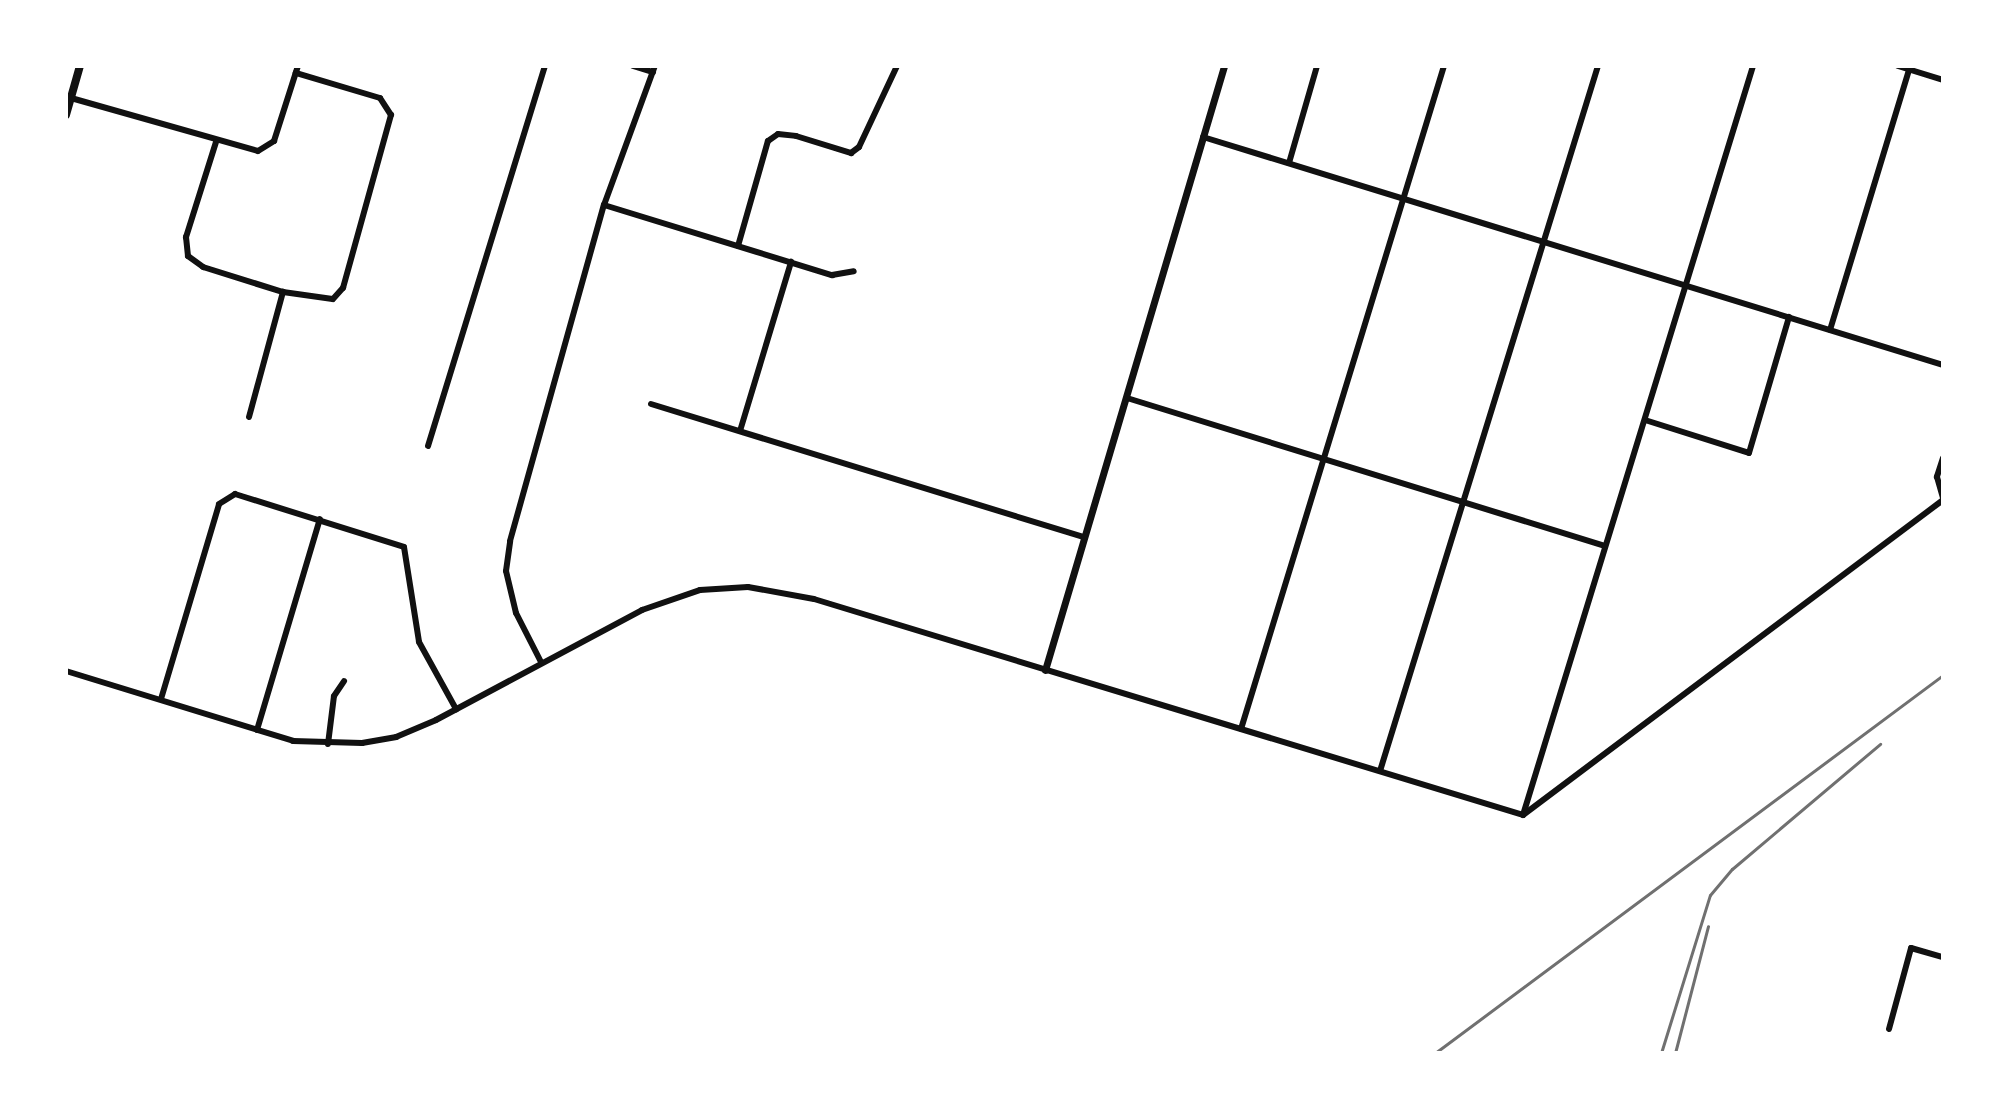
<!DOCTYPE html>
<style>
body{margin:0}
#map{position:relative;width:2009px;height:1119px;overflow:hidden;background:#fff;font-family:"Noto Sans",sans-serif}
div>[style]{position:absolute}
.minor>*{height:6px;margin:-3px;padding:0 3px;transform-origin:3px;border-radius:3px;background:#111}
.tertiary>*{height:7px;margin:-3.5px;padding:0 3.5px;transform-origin:3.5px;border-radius:3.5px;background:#111}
.secondary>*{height:8px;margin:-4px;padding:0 4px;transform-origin:4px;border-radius:4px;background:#111}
.rail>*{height:3px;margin:-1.5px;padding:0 1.5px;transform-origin:1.5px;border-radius:1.5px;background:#707070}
span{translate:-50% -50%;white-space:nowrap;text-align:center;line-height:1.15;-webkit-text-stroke:6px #fff;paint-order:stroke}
.frame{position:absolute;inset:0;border:68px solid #fff;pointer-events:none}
</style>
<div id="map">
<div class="minor">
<i style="left:633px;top:66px;width:21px;rotate:17deg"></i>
<i style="left:1898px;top:66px;width:47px;rotate:17.3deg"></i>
<i style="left:71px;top:98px;width:194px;rotate:15.8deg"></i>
<i style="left:258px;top:151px;width:19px;rotate:-32deg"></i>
<i style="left:274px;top:141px;width:79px;rotate:-72.3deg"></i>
<i style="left:1203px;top:137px;width:774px;rotate:17.12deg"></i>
<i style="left:216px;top:142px;width:100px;rotate:107.5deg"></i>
<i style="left:186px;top:237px;width:19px;rotate:84deg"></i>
<i style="left:188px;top:256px;width:19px;rotate:36deg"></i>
<i style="left:203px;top:267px;width:84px;rotate:17.4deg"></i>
<i style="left:283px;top:292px;width:50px;rotate:8deg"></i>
<i style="left:333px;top:299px;width:15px;rotate:-48deg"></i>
<i style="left:343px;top:288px;width:180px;rotate:-74.5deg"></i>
<i style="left:391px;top:115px;width:20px;rotate:-123deg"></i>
<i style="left:380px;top:98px;width:88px;rotate:-163.4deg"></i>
<i style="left:1289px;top:163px;width:101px;rotate:-73.9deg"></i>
<i style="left:604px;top:205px;width:239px;rotate:17.1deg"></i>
<i style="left:832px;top:275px;width:22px;rotate:-10deg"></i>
<i style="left:738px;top:246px;width:109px;rotate:-74.1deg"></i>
<i style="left:768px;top:141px;width:12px;rotate:-35deg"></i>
<i style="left:778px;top:134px;width:18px;rotate:6deg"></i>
<i style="left:796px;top:136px;width:58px;rotate:17.2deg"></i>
<i style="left:851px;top:153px;width:10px;rotate:-37deg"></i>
<i style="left:859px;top:147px;width:89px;rotate:-64.9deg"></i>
<i style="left:1830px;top:330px;width:276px;rotate:-73.1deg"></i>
<i style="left:1127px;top:398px;width:500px;rotate:17.2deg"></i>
<i style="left:651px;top:404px;width:453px;rotate:17.1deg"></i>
<i style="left:249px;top:417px;width:130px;rotate:-74.8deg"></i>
<i style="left:1645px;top:420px;width:109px;rotate:17.6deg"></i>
<i style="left:1749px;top:453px;width:142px;rotate:-73.6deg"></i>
<i style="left:740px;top:431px;width:177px;rotate:-73.2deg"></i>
<i style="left:428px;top:446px;width:398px;rotate:-72.9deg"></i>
<i style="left:1943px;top:458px;width:20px;rotate:108deg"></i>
<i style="left:1937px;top:477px;width:22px;rotate:74deg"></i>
<i style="left:541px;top:662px;width:55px;rotate:-117deg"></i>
<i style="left:516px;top:613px;width:43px;rotate:-103.4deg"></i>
<i style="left:506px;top:571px;width:30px;rotate:-82deg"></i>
<i style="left:510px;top:541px;width:349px;rotate:-74.4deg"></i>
<i style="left:604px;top:205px;width:148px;rotate:-69.9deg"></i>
<i style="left:66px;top:671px;width:238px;rotate:17.1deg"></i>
<i style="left:293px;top:741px;width:69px;rotate:1.7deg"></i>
<i style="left:362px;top:743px;width:35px;rotate:-10deg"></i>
<i style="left:396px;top:737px;width:43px;rotate:-23deg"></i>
<i style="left:436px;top:720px;width:234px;rotate:-28.1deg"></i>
<i style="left:642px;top:610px;width:61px;rotate:-19deg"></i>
<i style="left:700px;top:590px;width:48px;rotate:-3.6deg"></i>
<i style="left:748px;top:587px;width:67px;rotate:10.3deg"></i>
<i style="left:814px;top:599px;width:741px;rotate:16.94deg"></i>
<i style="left:161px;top:699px;width:203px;rotate:-73.4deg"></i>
<i style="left:219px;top:504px;width:19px;rotate:-32deg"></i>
<i style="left:235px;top:494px;width:177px;rotate:17.4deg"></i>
<i style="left:404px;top:547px;width:96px;rotate:81deg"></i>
<i style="left:419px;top:642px;width:77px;rotate:61.1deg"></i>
<i style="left:1241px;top:729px;width:693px;rotate:-72.98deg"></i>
<i style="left:257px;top:730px;width:220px;rotate:-73.4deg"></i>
<i style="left:328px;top:744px;width:48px;rotate:-82.9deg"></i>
<i style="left:334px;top:696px;width:18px;rotate:-56deg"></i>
<i style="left:1380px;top:771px;width:738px;rotate:-72.82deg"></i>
<i style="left:1523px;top:815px;width:784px;rotate:-72.93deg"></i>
<i style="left:1523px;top:815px;width:525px;rotate:-36.87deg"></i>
<i style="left:1889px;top:1029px;width:84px;rotate:-74.8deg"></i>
<i style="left:1911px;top:948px;width:33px;rotate:16deg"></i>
</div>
<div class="tertiary">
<i style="left:1045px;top:670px;width:630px;rotate:-73.49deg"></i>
</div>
<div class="secondary">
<i style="left:66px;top:115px;width:51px;rotate:-74.1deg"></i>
</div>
<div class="rail">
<i style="left:1435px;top:1053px;width:633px;rotate:-36.65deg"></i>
<i style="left:1661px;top:1053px;width:165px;rotate:-72.8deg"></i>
<i style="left:1710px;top:895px;width:34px;rotate:-50deg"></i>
<i style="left:1732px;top:869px;width:194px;rotate:-40.2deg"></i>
<i style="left:1675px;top:1053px;width:131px;rotate:-75.4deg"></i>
</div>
<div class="frame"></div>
</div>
